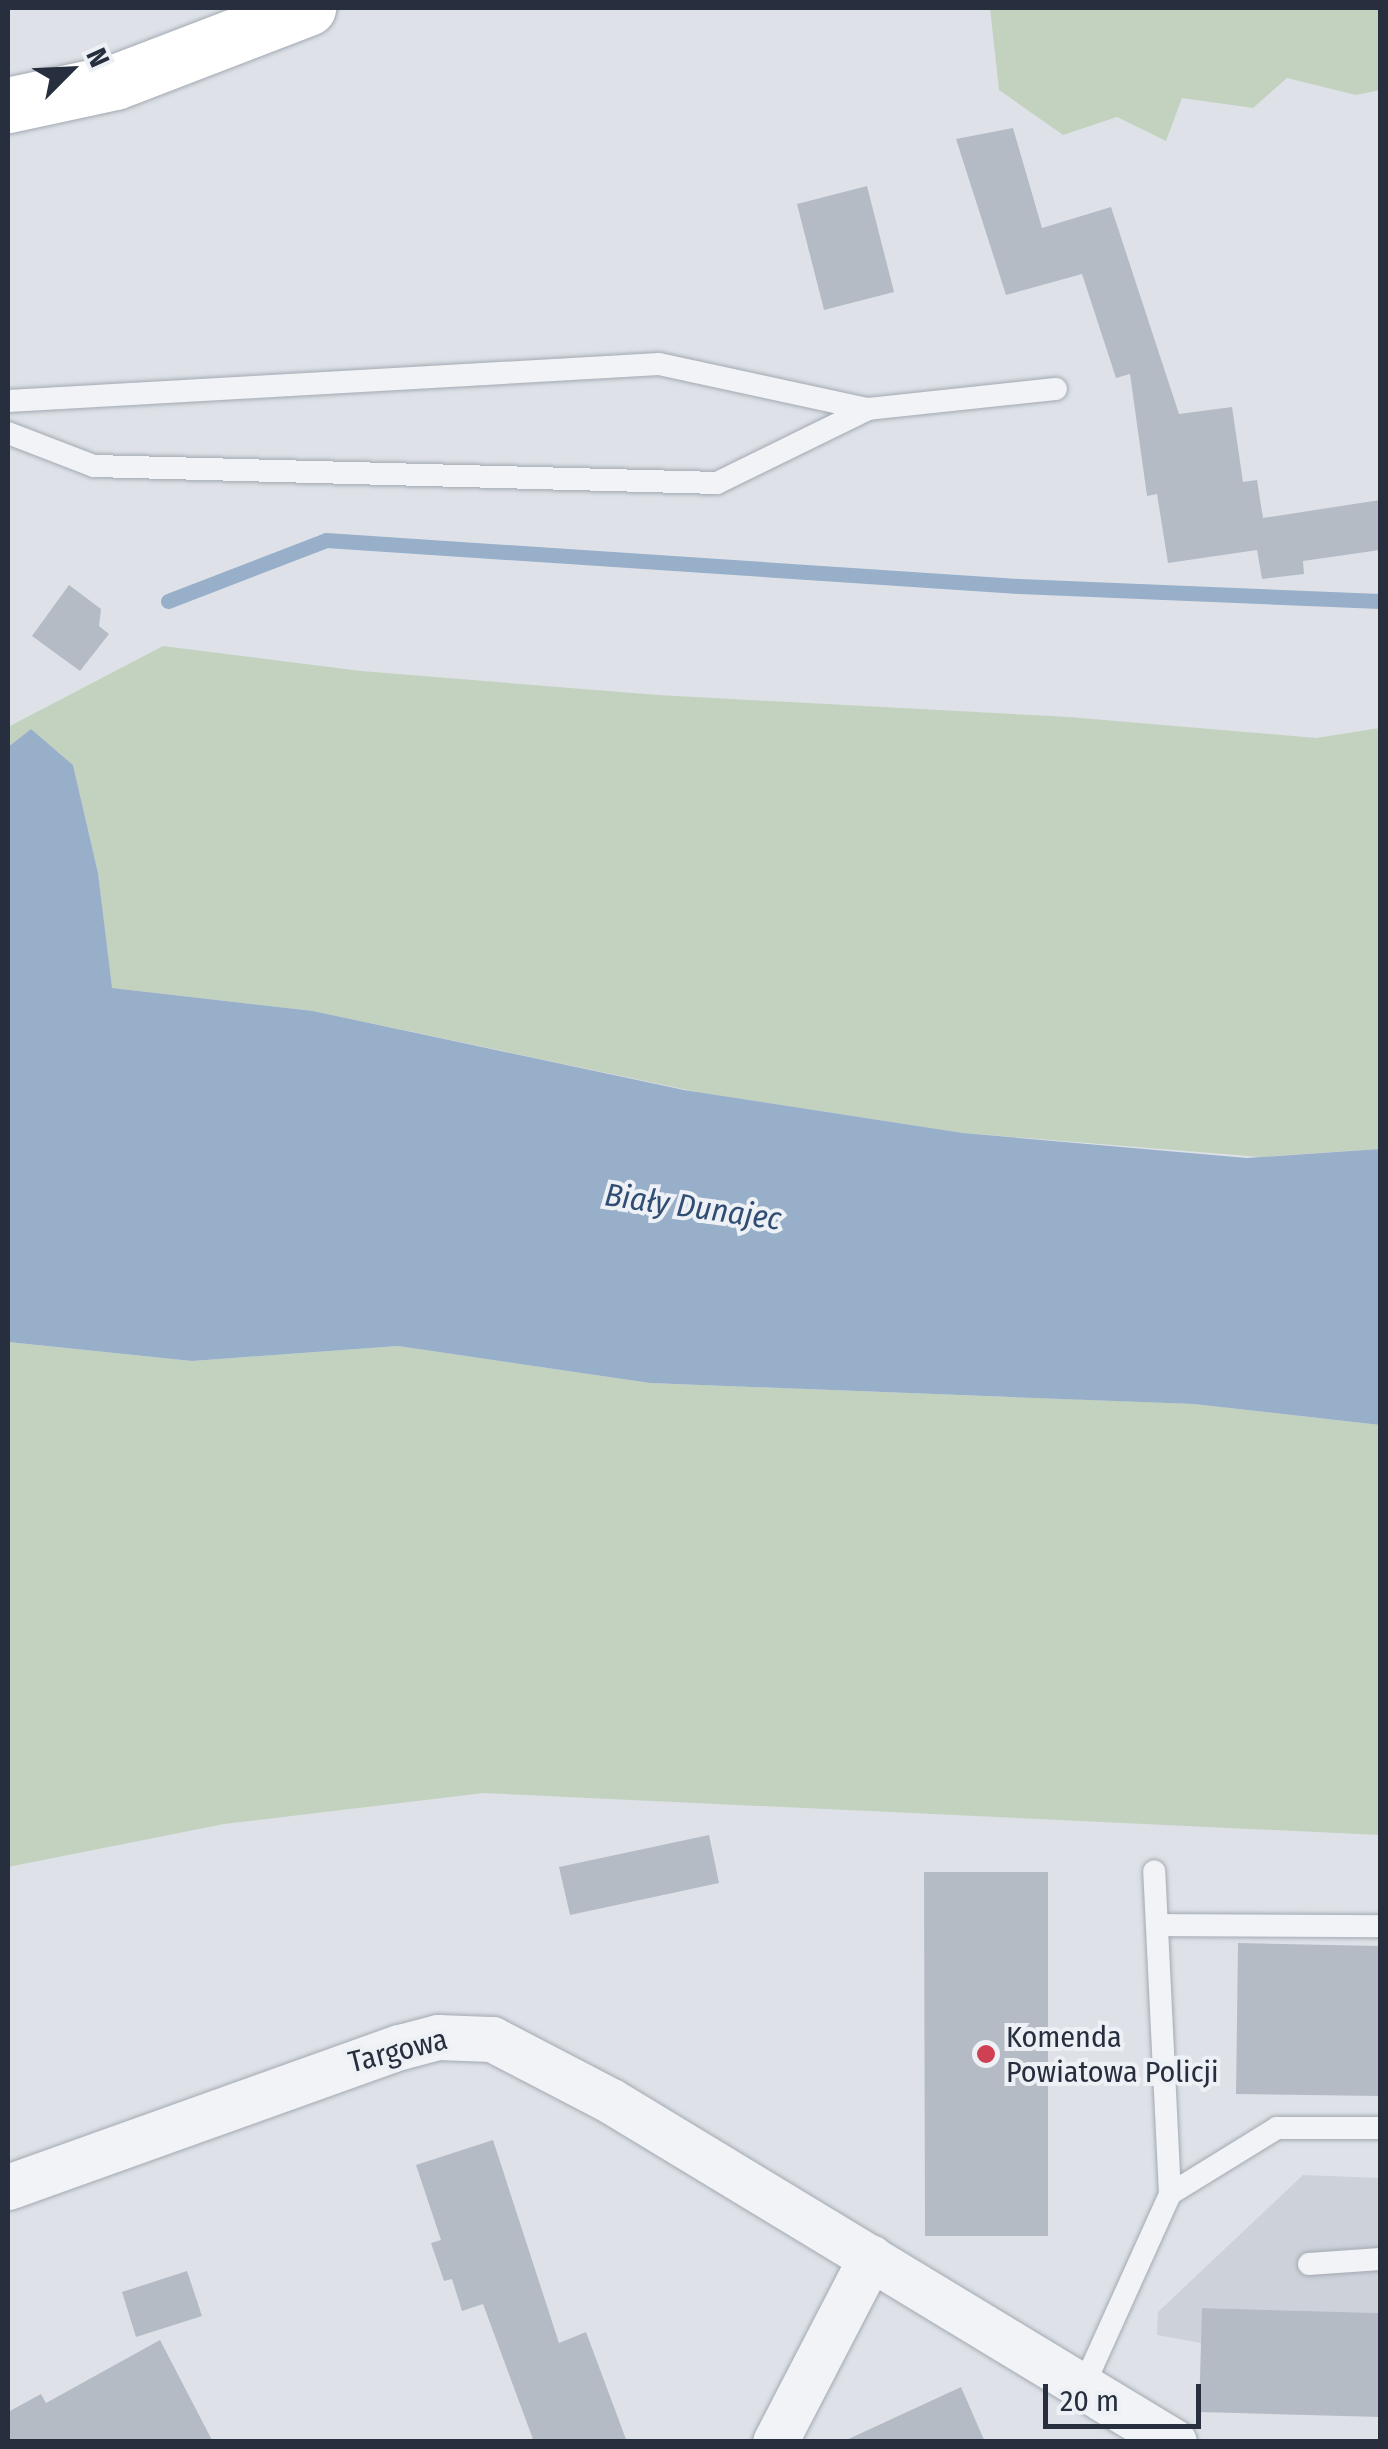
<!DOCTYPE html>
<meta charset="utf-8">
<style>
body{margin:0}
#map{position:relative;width:1388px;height:2449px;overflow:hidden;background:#dee2e8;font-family:"Fira Sans Condensed",sans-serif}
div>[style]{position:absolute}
.built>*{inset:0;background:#ccd1da}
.green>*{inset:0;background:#c3d2bf}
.water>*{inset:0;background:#98afc9}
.stream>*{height:15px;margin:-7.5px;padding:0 7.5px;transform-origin:7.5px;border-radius:7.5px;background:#98afc9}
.building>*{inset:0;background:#b5bbc5}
.roads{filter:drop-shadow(0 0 2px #a3a9b2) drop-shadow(0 0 2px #a3a9b2)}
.lane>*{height:22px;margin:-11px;padding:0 11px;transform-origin:11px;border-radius:11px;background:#f1f3f6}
.street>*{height:45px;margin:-22.5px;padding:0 22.5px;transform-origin:22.5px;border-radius:22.5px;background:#f1f3f6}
.secondary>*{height:55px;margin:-27.5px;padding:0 27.5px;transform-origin:27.5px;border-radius:27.5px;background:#fff}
.dots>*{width:28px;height:28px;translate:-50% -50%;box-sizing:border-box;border:5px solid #edf1f5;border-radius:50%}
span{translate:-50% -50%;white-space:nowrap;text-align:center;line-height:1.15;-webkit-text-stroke:8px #edf1f5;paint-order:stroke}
.poi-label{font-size:30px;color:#272f3f}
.left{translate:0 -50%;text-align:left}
.street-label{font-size:30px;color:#272f3f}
.water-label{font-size:32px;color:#314d73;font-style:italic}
.frame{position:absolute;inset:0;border:10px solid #272f3f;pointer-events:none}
.north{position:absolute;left:20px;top:20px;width:100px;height:100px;-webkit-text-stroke:8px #edf1f5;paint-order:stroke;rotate:66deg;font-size:28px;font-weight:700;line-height:40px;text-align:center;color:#272f3f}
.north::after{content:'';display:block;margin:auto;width:35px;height:45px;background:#272f3f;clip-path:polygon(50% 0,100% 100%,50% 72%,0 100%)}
.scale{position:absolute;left:1043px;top:2384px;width:158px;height:45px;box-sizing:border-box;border:5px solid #272f3f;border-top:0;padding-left:12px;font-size:30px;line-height:35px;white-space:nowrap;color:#272f3f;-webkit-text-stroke:8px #edf1f5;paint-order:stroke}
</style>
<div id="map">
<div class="built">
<i style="clip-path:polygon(1303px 2175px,1380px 2178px,1380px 2313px,1203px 2308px,1201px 2343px,1157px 2335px,1158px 2312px)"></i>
</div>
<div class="green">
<i style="clip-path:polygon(990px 8px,1380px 8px,1380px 90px,1356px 95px,1287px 78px,1253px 108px,1182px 98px,1166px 141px,1117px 117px,1063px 135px,999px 90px)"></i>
<i style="clip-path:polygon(163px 646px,361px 671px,658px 695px,1069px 717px,1316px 738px,1380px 728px,1380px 1149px,1260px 1157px,963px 1133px,697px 1092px,313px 1011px,111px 988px,98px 873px,73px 765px,31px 729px,8px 747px,8px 727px)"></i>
<i style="clip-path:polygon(8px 1342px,192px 1361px,398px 1346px,650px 1383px,1195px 1404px,1380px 1425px,1380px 1835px,484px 1793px,224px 1824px,8px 1867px)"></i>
</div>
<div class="water">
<i style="clip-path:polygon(31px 729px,73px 765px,98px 873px,112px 988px,313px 1011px,684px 1090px,963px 1133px,1247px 1158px,1380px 1149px,1380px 1425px,1194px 1404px,650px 1383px,398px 1346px,192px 1361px,8px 1342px,8px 747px)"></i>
</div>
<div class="stream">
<i style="left:168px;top:601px;width:169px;rotate:-21.1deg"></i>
<i style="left:326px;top:540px;width:695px;rotate:3.8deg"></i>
<i style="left:1019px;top:586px;width:361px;rotate:2.4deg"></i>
</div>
<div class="building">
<i style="clip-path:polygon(1013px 128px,1042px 228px,1111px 207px,1179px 414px,1232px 407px,1243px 482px,1257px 480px,1263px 518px,1380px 500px,1380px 550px,1303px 561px,1304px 574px,1262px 579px,1257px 550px,1168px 563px,1157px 494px,1147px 496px,1130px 374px,1116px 378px,1082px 274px,1006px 295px,956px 139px)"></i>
<i style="clip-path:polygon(867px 186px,894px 292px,824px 310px,797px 204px)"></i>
<i style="clip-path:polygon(69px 585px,101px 609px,99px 626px,109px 634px,80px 671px,32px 636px)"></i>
<i style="clip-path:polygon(709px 1835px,719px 1883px,570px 1915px,559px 1867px)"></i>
<i style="clip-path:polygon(924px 1872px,1048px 1872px,1048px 2236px,925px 2236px)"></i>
<i style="clip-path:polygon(1238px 1943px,1380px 1946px,1380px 2096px,1236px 2094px)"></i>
<i style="clip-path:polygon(493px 2140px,559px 2343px,586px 2332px,627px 2442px,534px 2442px,483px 2304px,462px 2311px,452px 2279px,444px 2281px,431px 2243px,441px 2240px,416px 2165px)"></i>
<i style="clip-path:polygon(187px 2271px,202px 2316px,136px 2337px,122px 2292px)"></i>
<i style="clip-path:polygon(1202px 2308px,1380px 2313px,1380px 2417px,1199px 2412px)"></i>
<i style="clip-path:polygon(160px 2340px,213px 2442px,8px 2442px,8px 2412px,41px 2394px,46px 2403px)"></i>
<i style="clip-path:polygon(961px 2387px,985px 2442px,842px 2442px)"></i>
</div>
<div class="roads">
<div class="lane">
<i style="left:8px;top:401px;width:652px;rotate:-3.25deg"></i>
<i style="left:659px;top:364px;width:214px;rotate:12.2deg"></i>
<i style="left:8px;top:433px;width:92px;rotate:21deg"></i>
<i style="left:94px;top:466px;width:623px;rotate:1.56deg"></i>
<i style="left:717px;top:483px;width:168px;rotate:-26.1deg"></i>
<i style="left:868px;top:409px;width:189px;rotate:-6.1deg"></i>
<i style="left:1157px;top:1925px;width:223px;rotate:0.3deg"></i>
<i style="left:1170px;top:2194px;width:126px;rotate:-31.7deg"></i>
<i style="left:1277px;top:2128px;width:103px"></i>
<i style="left:1309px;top:2264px;width:71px;rotate:-4deg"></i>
<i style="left:1083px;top:2387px;width:212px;rotate:-65.7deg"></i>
<i style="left:1170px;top:2194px;width:323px;rotate:-92.8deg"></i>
</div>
<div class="street">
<i style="left:8px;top:2187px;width:416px;rotate:-19.7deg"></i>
<i style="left:400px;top:2047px;width:39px;rotate:-15deg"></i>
<i style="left:438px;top:2037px;width:54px;rotate:2.1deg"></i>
<i style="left:492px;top:2039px;width:134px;rotate:27.5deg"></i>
<i style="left:611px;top:2101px;width:658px;rotate:31.2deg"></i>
<i style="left:775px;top:2442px;width:208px;rotate:-62.6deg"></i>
</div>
<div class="secondary">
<i style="left:8px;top:105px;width:109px;rotate:-12.1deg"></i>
<i style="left:115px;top:82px;width:207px;rotate:-21deg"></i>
</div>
</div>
<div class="dots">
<i style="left:986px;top:2054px;background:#d04053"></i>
</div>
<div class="poi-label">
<span class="left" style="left:1006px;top:2054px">Komenda<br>Powiatowa Policji</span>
</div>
<div class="street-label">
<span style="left:398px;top:2051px;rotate:-14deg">Targowa</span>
</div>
<div class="water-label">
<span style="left:693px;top:1207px;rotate:8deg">Biały Dunajec</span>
</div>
<div class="frame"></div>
<div class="north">N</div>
<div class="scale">20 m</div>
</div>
